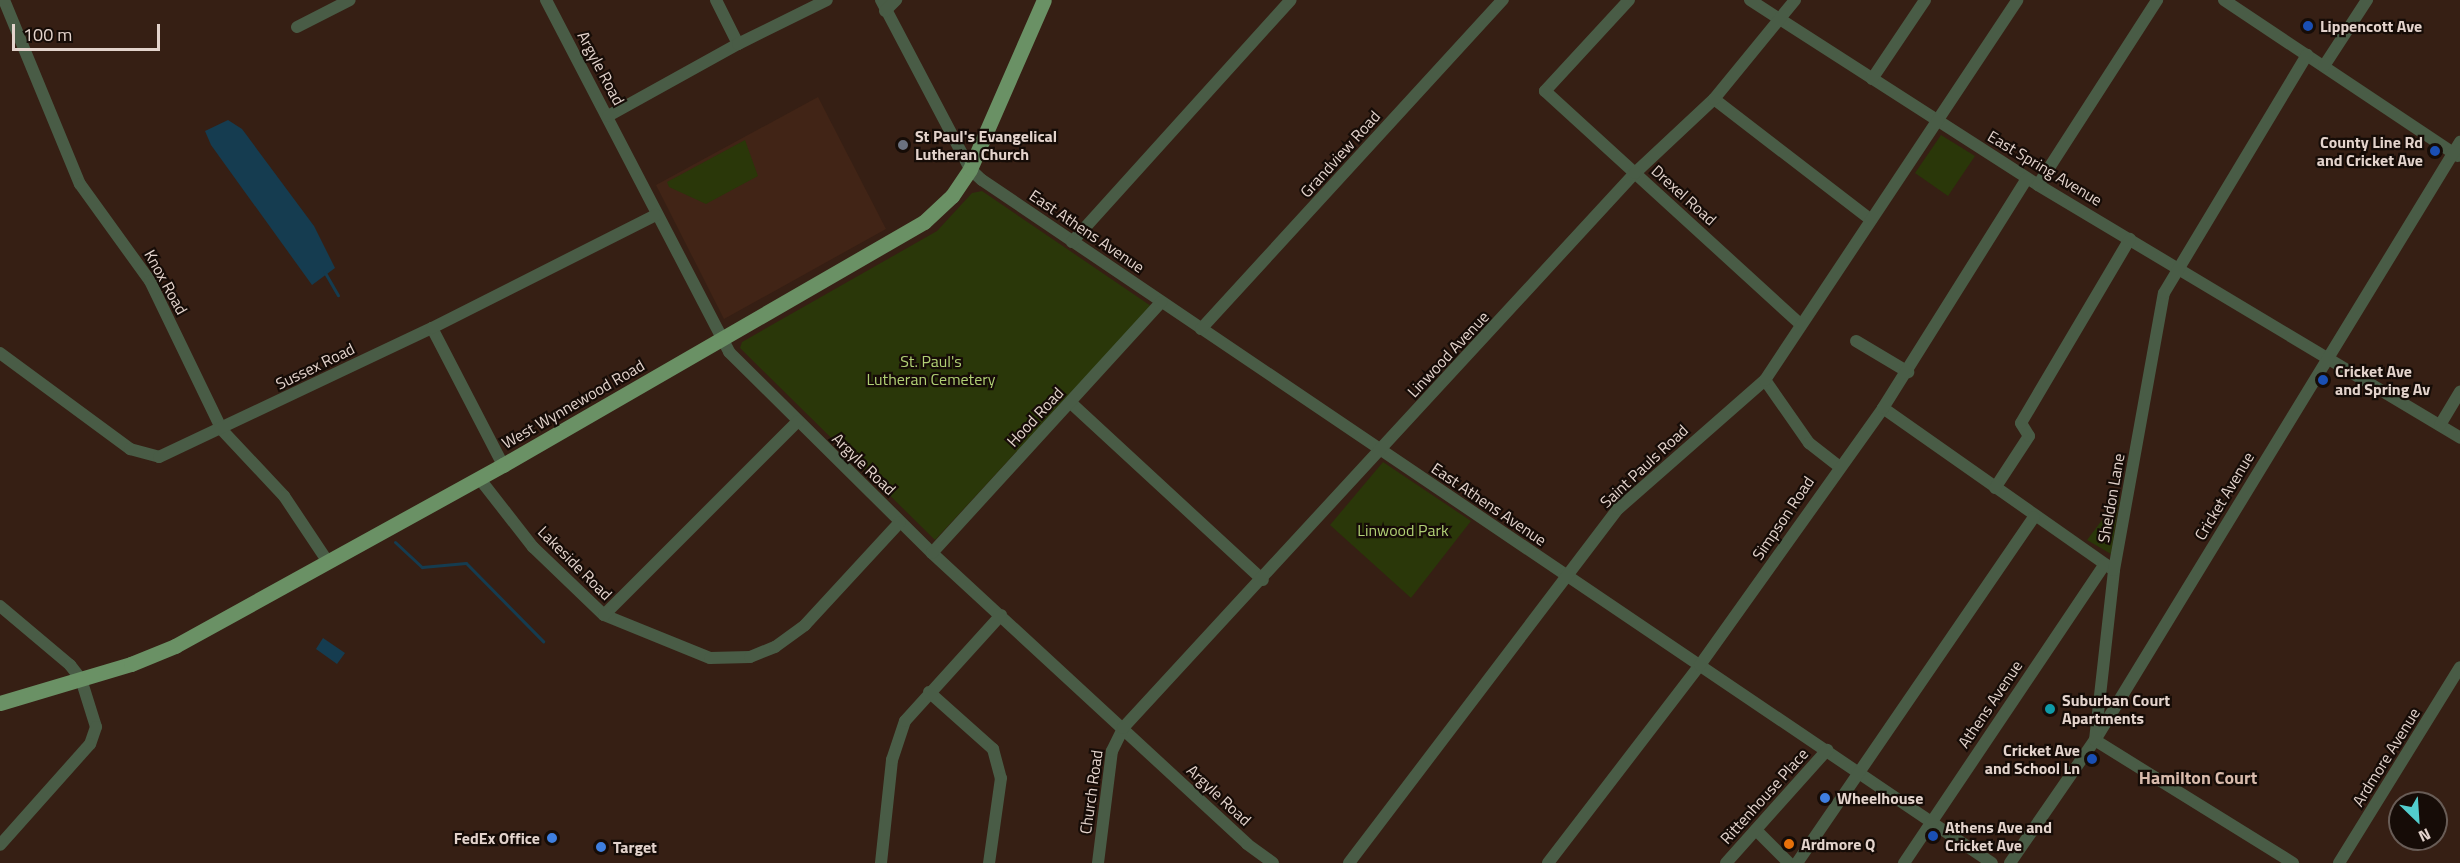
<!DOCTYPE html>
<style>
body{margin:0}
#map{position:relative;width:2460px;height:863px;overflow:hidden;background:#361f14;font-family:"Titillium Web",sans-serif}
div>[style]{position:absolute}
.built>*{inset:0;background:#412416}
.green>*{inset:0;background:#2a3709}
.water>*{inset:0;background:#153c50}
.stream>*{height:3px;margin:-1.5px;padding:0 1.5px;transform-origin:1.5px;border-radius:1.5px;background:#153c50}
.minor>*{height:12px;margin:-6px;padding:0 6px;transform-origin:6px;border-radius:6px;background:#495c46}
.major>*{height:15px;margin:-7.5px;padding:0 7.5px;transform-origin:7.5px;border-radius:7.5px;background:#6a9165}
.dots>*{width:16px;height:16px;translate:-50% -50%;box-sizing:border-box;border:3px solid #160c07;border-radius:50%}
span{translate:-50% -50%;white-space:nowrap;text-align:center;line-height:1.15;-webkit-text-stroke:4.5px #160c07;paint-order:stroke}
.poi-label{font-size:16px;color:#e3d3cc;font-weight:700}
.left{translate:0 -50%;text-align:left}
.right{translate:-100% -50%;text-align:right}
.street-label{font-size:16px;color:#e3d3cc}
.park-label{font-size:16px;color:#b1d075}
.neighbourhood-label{font-size:18px;color:#d9bbac;font-weight:700}
.north{position:absolute;left:2388px;top:791px;width:60px;height:60px;box-sizing:border-box;background:#160c07;border:2px solid #685c56;border-radius:50%;rotate:155deg;font-size:16px;font-weight:700;line-height:24px;text-align:center;color:#e3d3cc}
.north::after{content:'';display:block;margin:auto;width:21px;height:27px;background:#52cdcd;clip-path:polygon(50% 0,100% 100%,50% 72%,0 100%)}
.scale{position:absolute;left:12px;top:24px;width:148px;height:27px;box-sizing:border-box;border:3px solid #e3d3cc;border-top:0;padding-left:8px;font-size:18px;line-height:21px;white-space:nowrap;color:#e3d3cc;-webkit-text-stroke:4px #160c07;paint-order:stroke}
</style>
<div id="map">
<div class="built">
<i style="clip-path:polygon(818px 97px,886px 229px,724px 319px,656px 185px)"></i>
</div>
<div class="green">
<i style="clip-path:polygon(1941px 135px,1975px 156px,1948px 196px,1915px 173px)"></i>
<i style="clip-path:polygon(745px 140px,758px 176px,706px 204px,669px 187px,667px 182px)"></i>
<i style="clip-path:polygon(982px 191px,1151px 306px,935px 540px,740px 348px,742px 342px,937px 231px,972px 193px)"></i>
<i style="clip-path:polygon(1383px 462px,1471px 521px,1411px 598px,1330px 525px)"></i>
<i style="clip-path:polygon(2120px 496px,2111px 554px,2087px 540px)"></i>
</div>
<div class="water">
<i style="clip-path:polygon(228px 120px,242px 129px,314px 226px,335px 268px,312px 285px,211px 145px,205px 131px)"></i>
<i style="clip-path:polygon(323px 638px,345px 653px,337px 664px,316px 649px)"></i>
</div>
<div class="stream">
<i style="left:324px;top:271px;width:28px;rotate:60deg"></i>
<i style="left:395px;top:542px;width:37px;rotate:43deg"></i>
<i style="left:422px;top:567px;width:44px;rotate:-5.2deg"></i>
<i style="left:466px;top:563px;width:110px;rotate:45.4deg"></i>
</div>
<div class="minor">
<i style="left:4px;top:0;width:199px;rotate:67.6deg"></i>
<i style="left:80px;top:184px;width:120px;rotate:54.2deg"></i>
<i style="left:150px;top:281px;width:165px;rotate:64.2deg"></i>
<i style="left:222px;top:430px;width:91px;rotate:46.8deg"></i>
<i style="left:284px;top:496px;width:79px;rotate:56.3deg"></i>
<i style="left:546px;top:0;width:397px;rotate:62.5deg"></i>
<i style="left:729px;top:352px;width:286px;rotate:44.7deg"></i>
<i style="left:932px;top:553px;width:429px;rotate:42.7deg"></i>
<i style="left:1247px;top:844px;width:32px;rotate:36deg"></i>
<i style="left:716px;top:0;width:49px;rotate:63.4deg"></i>
<i style="left:881px;top:0;width:191px;rotate:62.2deg"></i>
<i style="left:970px;top:169px;width:16px;rotate:43deg"></i>
<i style="left:982px;top:180px;width:1219px;rotate:34.07deg"></i>
<i style="left:1629px;top:0;width:124px;rotate:132.7deg"></i>
<i style="left:1545px;top:91px;width:345px;rotate:42.4deg"></i>
<i style="left:1750px;top:0;width:342px;rotate:32.7deg"></i>
<i style="left:2038px;top:185px;width:492px;rotate:30.9deg"></i>
<i style="left:2224px;top:0;width:281px;rotate:33.7deg"></i>
<i style="left:885px;top:11px;width:16px;rotate:-45deg"></i>
<i style="left:297px;top:27px;width:59px;rotate:-27deg"></i>
<i style="left:2324px;top:66px;width:79px;rotate:-56.9deg"></i>
<i style="left:1872px;top:79px;width:95px;rotate:-56.1deg"></i>
<i style="left:1714px;top:99px;width:198px;rotate:37.6deg"></i>
<i style="left:608px;top:116px;width:149px;rotate:-29deg"></i>
<i style="left:738px;top:44px;width:99px;rotate:-26.3deg"></i>
<i style="left:2038px;top:185px;width:220px;rotate:-57.2deg"></i>
<i style="left:1072px;top:242px;width:326px;rotate:-47.9deg"></i>
<i style="left:432px;top:328px;width:154px;rotate:62.6deg"></i>
<i style="left:1201px;top:329px;width:447px;rotate:-47.5deg"></i>
<i style="left:1856px;top:341px;width:61px;rotate:30.8deg"></i>
<i style="left:0;top:353px;width:162px;rotate:36.4deg"></i>
<i style="left:130px;top:449px;width:30px;rotate:15deg"></i>
<i style="left:159px;top:457px;width:302px;rotate:-25.3deg"></i>
<i style="left:432px;top:328px;width:251px;rotate:-26.8deg"></i>
<i style="left:1765px;top:380px;width:77px;rotate:55.1deg"></i>
<i style="left:1809px;top:443px;width:37px;rotate:38deg"></i>
<i style="left:1071px;top:403px;width:261px;rotate:42.7deg"></i>
<i style="left:1883px;top:408px;width:279px;rotate:35.1deg"></i>
<i style="left:2440px;top:425px;width:39px;rotate:-59deg"></i>
<i style="left:479px;top:478px;width:88px;rotate:52deg"></i>
<i style="left:533px;top:547px;width:98px;rotate:43.8deg"></i>
<i style="left:604px;top:615px;width:114px;rotate:22.1deg"></i>
<i style="left:710px;top:658px;width:40px;rotate:-1.4deg"></i>
<i style="left:750px;top:657px;width:27px;rotate:-22deg"></i>
<i style="left:775px;top:647px;width:37px;rotate:-36deg"></i>
<i style="left:805px;top:625px;width:140px;rotate:-47.3deg"></i>
<i style="left:1995px;top:488px;width:62px;rotate:-56.8deg"></i>
<i style="left:2029px;top:436px;width:15px;rotate:-122deg"></i>
<i style="left:2021px;top:423px;width:214px;rotate:-59.4deg"></i>
<i style="left:932px;top:553px;width:340px;rotate:-47.6deg"></i>
<i style="left:0;top:606px;width:92px;rotate:40.1deg"></i>
<i style="left:70px;top:665px;width:18px;rotate:52deg"></i>
<i style="left:81px;top:679px;width:50px;rotate:72.6deg"></i>
<i style="left:96px;top:727px;width:18px;rotate:109deg"></i>
<i style="left:90px;top:744px;width:135px;rotate:131.7deg"></i>
<i style="left:604px;top:615px;width:274px;rotate:-45deg"></i>
<i style="left:929px;top:692px;width:86px;rotate:41.7deg"></i>
<i style="left:993px;top:749px;width:30px;rotate:75deg"></i>
<i style="left:1001px;top:778px;width:86px;rotate:98deg"></i>
<i style="left:1756px;top:830px;width:47px;rotate:45deg"></i>
<i style="left:881px;top:863px;width:104px;rotate:-83.9deg"></i>
<i style="left:892px;top:760px;width:41px;rotate:-71.6deg"></i>
<i style="left:905px;top:721px;width:143px;rotate:-47.8deg"></i>
<i style="left:1098px;top:863px;width:113px;rotate:-82.9deg"></i>
<i style="left:1112px;top:751px;width:25px;rotate:-64deg"></i>
<i style="left:1123px;top:728px;width:755px;rotate:-47.31deg"></i>
<i style="left:1635px;top:173px;width:108px;rotate:-43.1deg"></i>
<i style="left:1714px;top:99px;width:128px;rotate:-50.7deg"></i>
<i style="left:1349px;top:863px;width:445px;rotate:-52.8deg"></i>
<i style="left:1618px;top:509px;width:196px;rotate:-41.3deg"></i>
<i style="left:1765px;top:380px;width:456px;rotate:-56.4deg"></i>
<i style="left:1548px;top:863px;width:250px;rotate:-52.5deg"></i>
<i style="left:1700px;top:665px;width:315px;rotate:-54.5deg"></i>
<i style="left:1883px;top:408px;width:271px;rotate:-57.9deg"></i>
<i style="left:1726px;top:863px;width:152px;rotate:-48.2deg"></i>
<i style="left:1797px;top:863px;width:419px;rotate:-55.6deg"></i>
<i style="left:1904px;top:863px;width:360px;rotate:-56.1deg"></i>
<i style="left:2010px;top:863px;width:150px;rotate:-55.4deg"></i>
<i style="left:2095px;top:740px;width:701px;rotate:-58.6deg"></i>
<i style="left:2293px;top:863px;width:233px;rotate:-148.2deg"></i>
<i style="left:2095px;top:740px;width:171px;rotate:-83.6deg"></i>
<i style="left:2114px;top:570px;width:281px;rotate:-79.8deg"></i>
<i style="left:2164px;top:293px;width:278px;rotate:-59deg"></i>
<i style="left:2339px;top:863px;width:230px;rotate:-58.3deg"></i>
</div>
<div class="major">
<i style="left:0;top:703px;width:137px;rotate:-16.6deg"></i>
<i style="left:131px;top:664px;width:48px;rotate:-22.2deg"></i>
<i style="left:175px;top:646px;width:375px;rotate:-28.9deg"></i>
<i style="left:503px;top:465px;width:486px;rotate:-30deg"></i>
<i style="left:924px;top:222px;width:38px;rotate:-43deg"></i>
<i style="left:952px;top:196px;width:32px;rotate:-56deg"></i>
<i style="left:970px;top:169px;width:184px;rotate:-66.4deg"></i>
</div>
<div class="dots">
<i style="left:2308px;top:26px;background:#1a4fb4"></i>
<i style="left:903px;top:145px;background:#6b7280"></i>
<i style="left:2435px;top:151px;background:#1a4fb4"></i>
<i style="left:2323px;top:380px;background:#1a4fb4"></i>
<i style="left:2050px;top:709px;background:#0f9aa8"></i>
<i style="left:2092px;top:759px;background:#1a4fb4"></i>
<i style="left:1825px;top:798px;background:#3f7fe0"></i>
<i style="left:1933px;top:836px;background:#1a4fb4"></i>
<i style="left:552px;top:838px;background:#3f7fe0"></i>
<i style="left:1789px;top:844px;background:#e8710a"></i>
<i style="left:601px;top:847px;background:#3f7fe0"></i>
</div>
<div class="poi-label">
<span class="left" style="left:2320px;top:26px">Lippencott Ave</span>
<span class="left" style="left:915px;top:145px">St Paul's Evangelical<br>Lutheran Church</span>
<span class="right" style="left:2423px;top:151px">County Line Rd<br>and Cricket Ave</span>
<span class="left" style="left:2335px;top:380px">Cricket Ave<br>and Spring Av</span>
<span class="left" style="left:2062px;top:709px">Suburban Court<br>Apartments</span>
<span class="right" style="left:2080px;top:759px">Cricket Ave<br>and School Ln</span>
<span class="left" style="left:1837px;top:798px">Wheelhouse</span>
<span class="left" style="left:1945px;top:836px">Athens Ave and<br>Cricket Ave</span>
<span class="right" style="left:540px;top:838px">FedEx Office</span>
<span class="left" style="left:1801px;top:844px">Ardmore Q</span>
<span class="left" style="left:613px;top:847px">Target</span>
</div>
<div class="street-label">
<span style="left:601px;top:68px;rotate:62deg">Argyle Road</span>
<span style="left:1340px;top:154px;rotate:-48deg">Grandview Road</span>
<span style="left:2045px;top:168px;rotate:31deg">East Spring Avenue</span>
<span style="left:1684px;top:195px;rotate:42deg">Drexel Road</span>
<span style="left:1087px;top:231px;rotate:34deg">East Athens Avenue</span>
<span style="left:166px;top:282px;rotate:61deg">Knox Road</span>
<span style="left:1448px;top:354px;rotate:-47deg">Linwood Avenue</span>
<span style="left:315px;top:366px;rotate:-26deg">Sussex Road</span>
<span style="left:573px;top:404px;rotate:-30deg">West Wynnewood Road</span>
<span style="left:1035px;top:417px;rotate:-47deg">Hood Road</span>
<span style="left:864px;top:464px;rotate:44deg">Argyle Road</span>
<span style="left:1644px;top:466px;rotate:-43deg">Saint Pauls Road</span>
<span style="left:2224px;top:496px;rotate:-59deg">Cricket Avenue</span>
<span style="left:2111px;top:498px;rotate:-80deg">Sheldon Lane</span>
<span style="left:1489px;top:504px;rotate:34deg">East Athens Avenue</span>
<span style="left:1783px;top:518px;rotate:-56deg">Simpson Road</span>
<span style="left:575px;top:563px;rotate:45deg">Lakeside Road</span>
<span style="left:1990px;top:704px;rotate:-56deg">Athens Avenue</span>
<span style="left:2386px;top:757px;rotate:-58deg">Ardmore Avenue</span>
<span style="left:1091px;top:792px;rotate:-82deg">Church Road</span>
<span style="left:1219px;top:795px;rotate:43deg">Argyle Road</span>
<span style="left:1764px;top:796px;rotate:-48deg">Rittenhouse Place</span>
</div>
<div class="park-label">
<span style="left:931px;top:370px">St. Paul's<br>Lutheran Cemetery</span>
<span style="left:1403px;top:530px">Linwood Park</span>
</div>
<div class="neighbourhood-label">
<span style="left:2198px;top:778px">Hamilton Court</span>
</div>
<div class="north">N</div>
<div class="scale">100 m</div>
</div>
